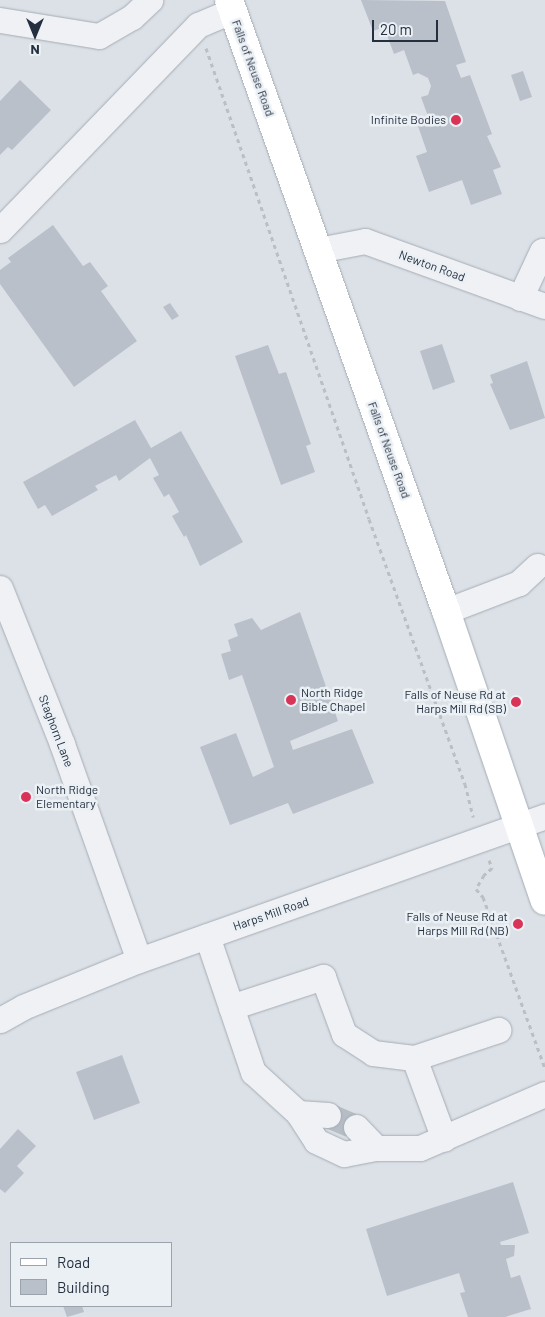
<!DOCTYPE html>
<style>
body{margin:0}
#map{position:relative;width:545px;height:1317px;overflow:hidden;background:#dce1e7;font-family:Barlow,sans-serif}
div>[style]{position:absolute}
.building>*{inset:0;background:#b9c0ca}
.minor-tunnel>*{height:25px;margin-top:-12.5px;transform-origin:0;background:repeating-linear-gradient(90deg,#b7bdc5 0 25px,transparent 0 37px)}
.path>*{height:3px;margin-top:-1.5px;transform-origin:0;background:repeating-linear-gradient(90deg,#babfc6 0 4px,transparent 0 8px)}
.roads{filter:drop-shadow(0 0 1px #a5acb5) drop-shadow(0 0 1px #a5acb5)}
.minor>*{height:25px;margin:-12.5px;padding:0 12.5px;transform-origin:12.5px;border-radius:12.5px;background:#eff1f5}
.major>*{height:28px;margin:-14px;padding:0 14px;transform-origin:14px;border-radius:14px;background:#fff}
.dots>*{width:14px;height:14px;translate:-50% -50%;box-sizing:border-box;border:2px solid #ebf0f5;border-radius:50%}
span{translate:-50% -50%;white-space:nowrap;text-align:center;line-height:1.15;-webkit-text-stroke:5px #ebf0f5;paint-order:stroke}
.street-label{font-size:12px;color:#242f3f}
.poi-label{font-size:12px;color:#242f3f}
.right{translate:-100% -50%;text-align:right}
.left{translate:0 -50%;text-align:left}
.legend{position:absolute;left:10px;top:1242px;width:162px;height:65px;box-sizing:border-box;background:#ebf0f5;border:1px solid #9ba3ac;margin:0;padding:6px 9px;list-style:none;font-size:15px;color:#242f3f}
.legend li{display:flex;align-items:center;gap:10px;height:25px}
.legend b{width:25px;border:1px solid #9ba3ac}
.north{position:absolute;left:10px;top:10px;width:50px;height:50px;-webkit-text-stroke:4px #ebf0f5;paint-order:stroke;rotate:180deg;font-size:14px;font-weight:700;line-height:20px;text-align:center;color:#242f3f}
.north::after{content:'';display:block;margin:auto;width:18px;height:22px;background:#242f3f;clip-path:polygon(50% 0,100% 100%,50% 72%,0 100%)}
.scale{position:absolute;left:372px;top:20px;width:66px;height:22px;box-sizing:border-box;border:2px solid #242f3f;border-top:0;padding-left:6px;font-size:15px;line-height:18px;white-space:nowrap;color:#242f3f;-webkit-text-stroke:4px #ebf0f5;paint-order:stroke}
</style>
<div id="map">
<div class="building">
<i style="clip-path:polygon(361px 0,445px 1px,466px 62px,456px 65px,461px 78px,470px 75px,492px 134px,487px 136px,501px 167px,493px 170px,502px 194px,471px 205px,462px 180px,429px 192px,416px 156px,427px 152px,418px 126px,430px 122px,421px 97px,428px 95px,431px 86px,428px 78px,418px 73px,413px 75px,404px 50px,394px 54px,384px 27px,373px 31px)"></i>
<i style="clip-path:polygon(523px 71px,532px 97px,520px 101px,511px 75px)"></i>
<i style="clip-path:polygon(20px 80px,51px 110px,12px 150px,8px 147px,0 155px,0 101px)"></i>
<i style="clip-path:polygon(53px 225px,83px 266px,90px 262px,108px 286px,101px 291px,137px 341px,74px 387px,0 284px,0 270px,11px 262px,8px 258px)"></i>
<i style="clip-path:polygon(170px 303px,179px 316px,172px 320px,163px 307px)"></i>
<i style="clip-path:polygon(442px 344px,455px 382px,433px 390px,420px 351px)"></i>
<i style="clip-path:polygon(268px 345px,279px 374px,286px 372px,311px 444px,306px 446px,315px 472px,281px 485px,235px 356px)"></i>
<i style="clip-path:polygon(527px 361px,545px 418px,510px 430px,490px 384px,493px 383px,490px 375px)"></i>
<i style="clip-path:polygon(135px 420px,151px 448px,181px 431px,243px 542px,200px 566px,186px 535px,184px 537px,172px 516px,179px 512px,169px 494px,164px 497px,153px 478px,159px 475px,150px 458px,119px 481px,116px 475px,95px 486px,98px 490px,52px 516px,45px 505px,38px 509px,23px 482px)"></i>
<i style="clip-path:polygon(300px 612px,338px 721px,290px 741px,293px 750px,352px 729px,374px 783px,293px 814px,288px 803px,230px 825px,200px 747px,236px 733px,253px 777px,274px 767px,242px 675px,229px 680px,221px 654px,231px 651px,228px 640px,238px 636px,234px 624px,252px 618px,261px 630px)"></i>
<i style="clip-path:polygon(122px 1055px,140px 1103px,94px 1120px,76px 1072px)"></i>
<i style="clip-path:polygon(18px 1129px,36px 1146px,17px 1166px,24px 1173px,5px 1193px,0 1189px,0 1149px)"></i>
<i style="clip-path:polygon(513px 1182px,529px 1233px,500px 1242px,501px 1245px,515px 1245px,514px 1256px,506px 1259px,511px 1278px,520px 1275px,531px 1309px,505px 1317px,468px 1317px,460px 1293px,465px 1292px,459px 1273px,387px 1296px,366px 1229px)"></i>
<i style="clip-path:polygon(63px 1306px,82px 1306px,84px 1312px,67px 1317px)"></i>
</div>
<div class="minor-tunnel">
<i style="left:328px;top:1115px;width:30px;rotate:23deg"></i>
</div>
<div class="path">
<i style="left:206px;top:48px;width:498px;rotate:70.9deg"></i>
<i style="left:369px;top:519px;width:282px;rotate:70.1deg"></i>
<i style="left:465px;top:784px;width:34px;rotate:76deg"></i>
<i style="left:489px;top:860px;width:9px;rotate:69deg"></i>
<i style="left:492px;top:868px;width:11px;rotate:139deg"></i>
<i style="left:484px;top:875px;width:16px;rotate:120deg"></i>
<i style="left:476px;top:889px;width:11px;rotate:49deg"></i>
<i style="left:483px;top:897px;width:182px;rotate:70.1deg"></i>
</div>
<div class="roads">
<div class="minor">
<i style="left:0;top:20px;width:100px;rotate:9.2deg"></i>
<i style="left:99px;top:36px;width:38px;rotate:-30deg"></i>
<i style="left:132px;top:17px;width:25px;rotate:-43deg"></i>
<i style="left:0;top:230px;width:285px;rotate:-46deg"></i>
<i style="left:198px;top:25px;width:38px;rotate:-23deg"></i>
<i style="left:318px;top:250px;width:48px;rotate:-10.8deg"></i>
<i style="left:365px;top:241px;width:191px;rotate:19.9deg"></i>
<i style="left:520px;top:298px;width:52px;rotate:-64.9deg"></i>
<i style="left:0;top:588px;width:168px;rotate:68.3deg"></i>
<i style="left:62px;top:744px;width:229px;rotate:70.4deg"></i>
<i style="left:446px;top:611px;width:78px;rotate:-21deg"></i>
<i style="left:519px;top:583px;width:25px;rotate:-43deg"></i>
<i style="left:207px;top:936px;width:144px;rotate:71.3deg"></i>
<i style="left:253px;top:1072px;width:61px;rotate:42.3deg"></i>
<i style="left:298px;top:1113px;width:30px;rotate:4deg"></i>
<i style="left:231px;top:1007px;width:97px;rotate:-18.1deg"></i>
<i style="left:323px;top:977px;width:61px;rotate:69.8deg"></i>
<i style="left:344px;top:1034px;width:35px;rotate:33deg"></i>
<i style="left:373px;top:1053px;width:41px;rotate:7deg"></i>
<i style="left:414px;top:1058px;width:89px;rotate:-18.4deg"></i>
<i style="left:0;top:1020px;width:26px;rotate:-29deg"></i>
<i style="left:23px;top:1007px;width:125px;rotate:-22.1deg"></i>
<i style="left:139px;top:960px;width:431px;rotate:-19.5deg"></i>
<i style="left:414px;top:1058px;width:86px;rotate:69.7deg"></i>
<i style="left:298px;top:1113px;width:33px;rotate:57deg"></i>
<i style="left:316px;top:1141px;width:31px;rotate:25deg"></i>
<i style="left:344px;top:1154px;width:33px;rotate:-11deg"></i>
<i style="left:356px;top:1127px;width:29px;rotate:46deg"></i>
<i style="left:376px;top:1148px;width:44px"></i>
<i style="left:420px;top:1148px;width:136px;rotate:-23.4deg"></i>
</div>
<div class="major">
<i style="left:229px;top:0;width:648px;rotate:70.45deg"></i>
<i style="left:446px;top:611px;width:306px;rotate:71.2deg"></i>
</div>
</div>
<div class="dots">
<i style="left:456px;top:120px;background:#d93457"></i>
<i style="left:291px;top:700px;background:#d93457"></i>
<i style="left:516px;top:702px;background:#d93457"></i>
<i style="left:26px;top:797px;background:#d93457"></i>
<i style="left:518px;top:924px;background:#d93457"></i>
</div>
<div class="street-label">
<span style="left:253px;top:68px;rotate:70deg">Falls of Neuse Road</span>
<span style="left:432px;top:266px;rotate:20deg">Newton Road</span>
<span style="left:389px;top:450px;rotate:70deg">Falls of Neuse Road</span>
<span style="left:56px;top:731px;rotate:69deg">Staghorn Lane</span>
<span style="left:271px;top:914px;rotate:-19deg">Harps Mill Road</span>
</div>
<div class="poi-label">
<span class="right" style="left:446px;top:120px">Infinite Bodies</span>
<span class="left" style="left:301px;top:700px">North Ridge<br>Bible Chapel</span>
<span class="right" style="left:506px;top:702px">Falls of Neuse Rd at<br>Harps Mill Rd (SB)</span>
<span class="left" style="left:36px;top:797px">North Ridge<br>Elementary</span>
<span class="right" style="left:508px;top:924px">Falls of Neuse Rd at<br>Harps Mill Rd (NB)</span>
</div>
<ul class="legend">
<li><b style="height:6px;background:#fff"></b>Road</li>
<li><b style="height:14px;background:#b9c0ca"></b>Building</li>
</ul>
<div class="north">N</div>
<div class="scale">20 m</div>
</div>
